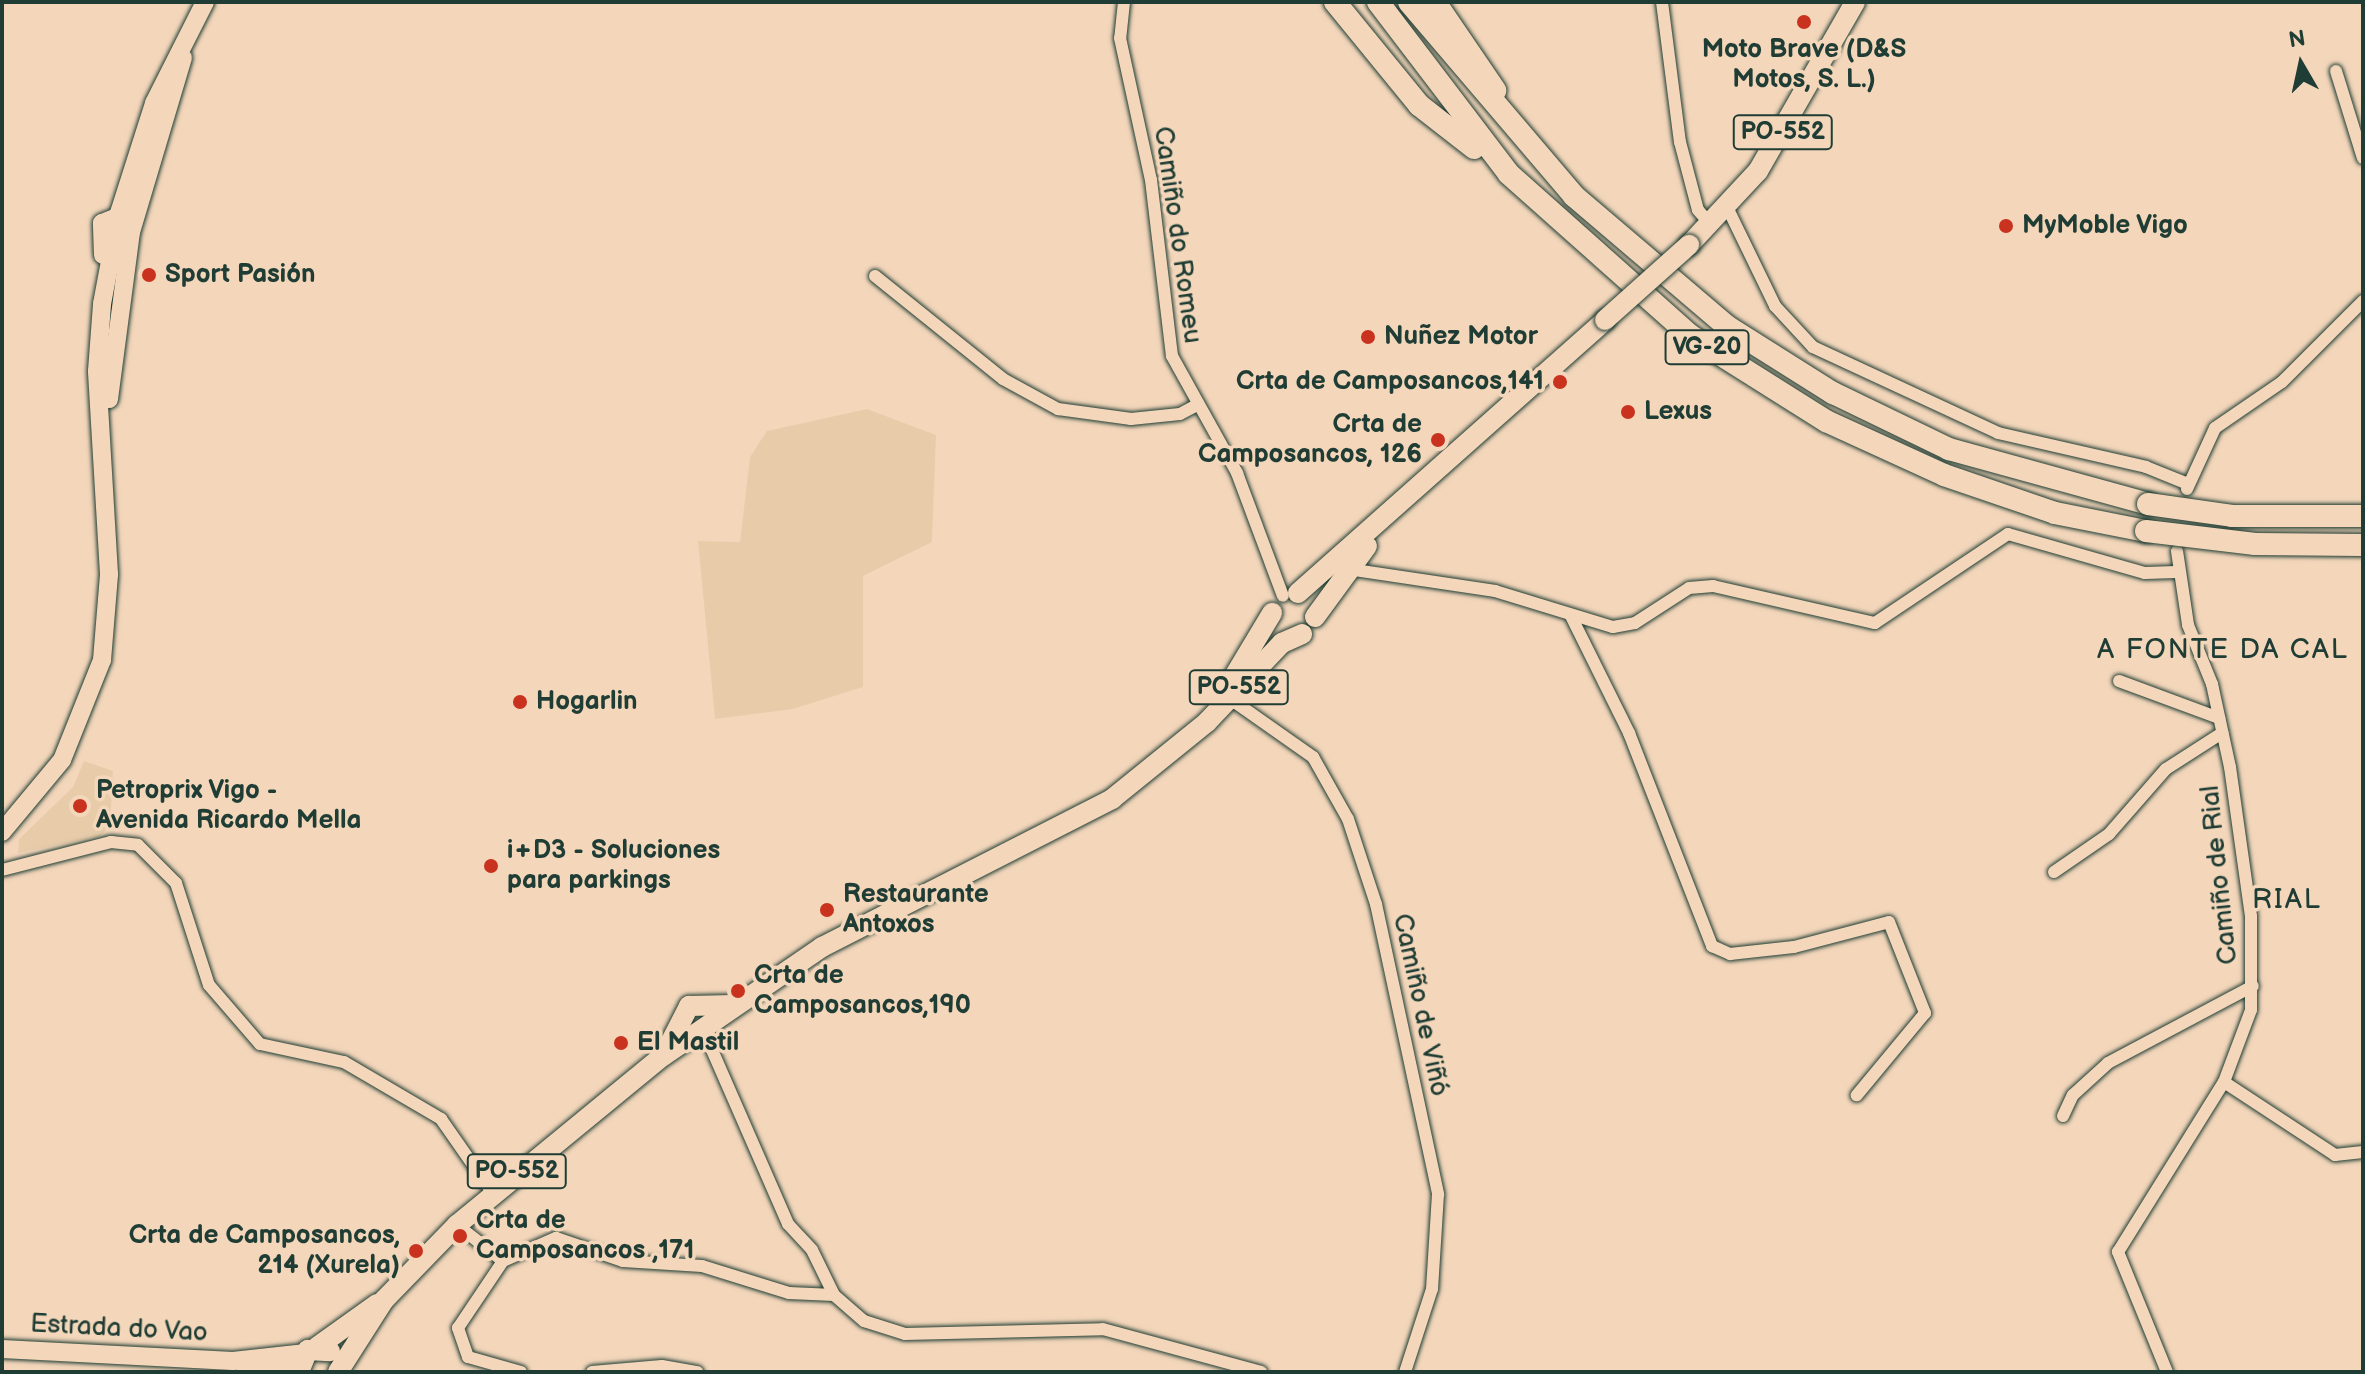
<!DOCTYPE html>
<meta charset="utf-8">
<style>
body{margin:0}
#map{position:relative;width:2365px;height:1374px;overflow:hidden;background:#f4d7bb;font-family:"Balsamiq Sans",sans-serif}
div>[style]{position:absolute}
.built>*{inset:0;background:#e8ccaa}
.roads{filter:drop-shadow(0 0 2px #1f3d34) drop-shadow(0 0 2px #1f3d34)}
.street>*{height:12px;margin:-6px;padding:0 6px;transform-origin:6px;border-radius:6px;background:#f4d7bb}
.secondary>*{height:18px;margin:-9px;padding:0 9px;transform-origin:9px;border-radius:9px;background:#f4d7bb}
.primary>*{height:20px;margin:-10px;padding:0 10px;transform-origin:10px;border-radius:10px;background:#f4d7bb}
.highway>*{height:22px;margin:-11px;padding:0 11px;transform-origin:11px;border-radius:11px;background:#f4d7bb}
.bridges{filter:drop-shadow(0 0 2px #1f3d34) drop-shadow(0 0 2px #1f3d34)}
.primary-bridge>*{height:20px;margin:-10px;padding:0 10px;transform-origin:10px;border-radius:10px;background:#f4d7bb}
.highway-bridge>*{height:22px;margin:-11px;padding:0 11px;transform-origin:11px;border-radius:11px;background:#f4d7bb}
.dots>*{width:22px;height:22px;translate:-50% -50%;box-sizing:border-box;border:4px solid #f4d7bb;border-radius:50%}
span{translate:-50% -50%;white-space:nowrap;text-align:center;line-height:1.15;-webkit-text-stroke:7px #f4d7bb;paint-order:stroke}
.shield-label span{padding:2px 6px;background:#f4d7bb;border:2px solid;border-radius:6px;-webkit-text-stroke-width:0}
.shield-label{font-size:24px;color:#1f3d34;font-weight:700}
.poi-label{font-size:26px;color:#1f3d34;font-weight:700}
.left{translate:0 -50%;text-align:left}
.right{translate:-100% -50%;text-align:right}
.street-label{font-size:26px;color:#1f3d34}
.neighbourhood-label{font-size:28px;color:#1f3d34;letter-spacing:2px}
.frame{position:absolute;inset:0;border:4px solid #1f3d34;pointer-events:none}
.north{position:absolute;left:2261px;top:24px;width:80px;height:80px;-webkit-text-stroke:6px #f4d7bb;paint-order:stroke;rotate:351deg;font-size:22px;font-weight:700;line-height:32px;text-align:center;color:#1f3d34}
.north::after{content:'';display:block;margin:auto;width:28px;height:36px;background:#1f3d34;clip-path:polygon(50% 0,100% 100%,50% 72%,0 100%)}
</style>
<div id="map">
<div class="built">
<i style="clip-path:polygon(867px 409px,936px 435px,932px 542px,863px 576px,863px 687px,793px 709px,715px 719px,698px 541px,740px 542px,750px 457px,767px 431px)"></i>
<i style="clip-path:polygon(84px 761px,113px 771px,110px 826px,100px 836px,18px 853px,19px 839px,73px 787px)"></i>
</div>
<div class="roads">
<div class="street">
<i style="left:1124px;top:2px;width:36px;rotate:96deg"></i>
<i style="left:1120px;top:38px;width:145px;rotate:77.7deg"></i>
<i style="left:1151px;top:180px;width:177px;rotate:83.2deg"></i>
<i style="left:1172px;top:356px;width:134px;rotate:60.9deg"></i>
<i style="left:1237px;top:473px;width:131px;rotate:69.5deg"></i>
<i style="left:1662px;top:2px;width:141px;rotate:82.7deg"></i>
<i style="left:1680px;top:142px;width:70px;rotate:75.2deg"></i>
<i style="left:1698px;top:210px;width:20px;rotate:49deg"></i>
<i style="left:2336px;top:71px;width:91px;rotate:72.8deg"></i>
<i style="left:1728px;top:209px;width:108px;rotate:64.1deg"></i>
<i style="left:1775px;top:306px;width:56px;rotate:47.2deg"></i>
<i style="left:1813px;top:347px;width:204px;rotate:24.9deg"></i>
<i style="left:1998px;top:433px;width:152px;rotate:12.9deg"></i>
<i style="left:2146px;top:467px;width:45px;rotate:22deg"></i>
<i style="left:875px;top:276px;width:164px;rotate:38.8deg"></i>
<i style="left:1003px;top:379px;width:63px;rotate:28.6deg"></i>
<i style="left:1058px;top:409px;width:74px;rotate:7.8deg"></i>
<i style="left:1131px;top:419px;width:49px;rotate:-5.8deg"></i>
<i style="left:1180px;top:414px;width:19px;rotate:-28deg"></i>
<i style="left:2187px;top:489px;width:67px;rotate:-65.3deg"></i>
<i style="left:2215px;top:428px;width:81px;rotate:-34.5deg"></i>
<i style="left:2282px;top:382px;width:115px;rotate:-45deg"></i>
<i style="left:2177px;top:551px;width:75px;rotate:81.5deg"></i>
<i style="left:2188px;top:625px;width:64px;rotate:67.9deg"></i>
<i style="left:2212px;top:684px;width:85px;rotate:77.8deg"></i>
<i style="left:2230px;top:767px;width:150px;rotate:82deg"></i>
<i style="left:2251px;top:916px;width:94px;rotate:90deg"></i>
<i style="left:2251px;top:1010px;width:77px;rotate:110.6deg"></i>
<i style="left:2224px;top:1082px;width:133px;rotate:33.3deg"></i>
<i style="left:2335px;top:1155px;width:28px;rotate:-6deg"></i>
<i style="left:1348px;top:569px;width:149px;rotate:8.5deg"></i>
<i style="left:1495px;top:591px;width:123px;rotate:17deg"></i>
<i style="left:1613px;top:627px;width:22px;rotate:-10deg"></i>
<i style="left:1635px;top:623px;width:64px;rotate:-32.9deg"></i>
<i style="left:1689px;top:588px;width:24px;rotate:-5deg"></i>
<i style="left:1713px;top:586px;width:166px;rotate:12.9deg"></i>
<i style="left:1875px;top:623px;width:160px;rotate:-33.8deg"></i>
<i style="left:2008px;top:534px;width:142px;rotate:15.9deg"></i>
<i style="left:2145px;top:573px;width:31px;rotate:-2deg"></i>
<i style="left:1571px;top:616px;width:131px;rotate:63.6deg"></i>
<i style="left:1629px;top:733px;width:229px;rotate:68.7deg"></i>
<i style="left:1712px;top:946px;width:20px;rotate:24deg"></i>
<i style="left:1730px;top:954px;width:64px;rotate:-6.2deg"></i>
<i style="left:1794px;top:947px;width:98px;rotate:-14.7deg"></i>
<i style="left:1889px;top:922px;width:98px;rotate:68.4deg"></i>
<i style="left:1925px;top:1013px;width:107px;rotate:129.7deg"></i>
<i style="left:2119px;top:681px;width:107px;rotate:20.3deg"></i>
<i style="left:1229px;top:698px;width:103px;rotate:35.1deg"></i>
<i style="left:1313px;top:757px;width:71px;rotate:60.6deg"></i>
<i style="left:1348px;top:819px;width:89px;rotate:71.8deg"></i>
<i style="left:1376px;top:904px;width:297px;rotate:77.9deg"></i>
<i style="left:1438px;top:1194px;width:95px;rotate:93.6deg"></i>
<i style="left:1432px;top:1289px;width:87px;rotate:108deg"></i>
<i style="left:2px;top:870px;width:113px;rotate:-14.4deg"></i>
<i style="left:111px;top:842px;width:27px;rotate:6deg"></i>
<i style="left:138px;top:845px;width:54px;rotate:45deg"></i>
<i style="left:176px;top:883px;width:107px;rotate:72.1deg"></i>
<i style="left:209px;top:985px;width:78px;rotate:49.2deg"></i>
<i style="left:260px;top:1044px;width:86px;rotate:12.1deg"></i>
<i style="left:344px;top:1062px;width:113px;rotate:30.4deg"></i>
<i style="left:441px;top:1119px;width:89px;rotate:55.1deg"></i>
<i style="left:2054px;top:872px;width:67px;rotate:-34.6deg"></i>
<i style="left:2109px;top:834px;width:86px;rotate:-48.8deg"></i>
<i style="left:2166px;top:769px;width:67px;rotate:-32.7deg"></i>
<i style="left:702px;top:1027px;width:215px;rotate:66.4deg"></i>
<i style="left:788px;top:1224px;width:35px;rotate:47deg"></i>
<i style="left:812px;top:1250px;width:50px;rotate:63.9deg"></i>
<i style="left:834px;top:1295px;width:40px;rotate:41deg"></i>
<i style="left:864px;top:1321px;width:43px;rotate:17.6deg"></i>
<i style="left:905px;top:1334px;width:198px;rotate:-1.4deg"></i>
<i style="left:1103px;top:1329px;width:164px;rotate:15.2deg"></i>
<i style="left:2063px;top:1116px;width:23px;rotate:-65deg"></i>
<i style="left:2073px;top:1095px;width:47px;rotate:-42.4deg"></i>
<i style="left:2108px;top:1063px;width:164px;rotate:-28deg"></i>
<i style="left:457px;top:1225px;width:58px;rotate:38deg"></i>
<i style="left:521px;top:1372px;width:55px;rotate:-164.2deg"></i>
<i style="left:468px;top:1357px;width:31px;rotate:-109deg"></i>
<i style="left:458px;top:1328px;width:81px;rotate:-56.1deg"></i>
<i style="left:503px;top:1261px;width:58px;rotate:-23.5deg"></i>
<i style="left:556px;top:1238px;width:71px;rotate:18.9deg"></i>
<i style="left:623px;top:1261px;width:79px;rotate:3.6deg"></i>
<i style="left:702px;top:1266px;width:91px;rotate:17.2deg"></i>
<i style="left:789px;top:1293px;width:45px;rotate:2.5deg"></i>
<i style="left:592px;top:1372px;width:70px;rotate:-4.9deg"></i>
<i style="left:662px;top:1366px;width:36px;rotate:10deg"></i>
<i style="left:2167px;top:1372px;width:130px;rotate:-112.2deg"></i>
<i style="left:2118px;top:1252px;width:200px;rotate:-58.1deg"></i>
</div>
<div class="secondary">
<i style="left:103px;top:255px;width:32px;rotate:-92deg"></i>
<i style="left:102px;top:223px;width:18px;rotate:-22deg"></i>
<i style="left:109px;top:399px;width:168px;rotate:-82.5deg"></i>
<i style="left:131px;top:232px;width:182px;rotate:-73.4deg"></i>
<i style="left:2px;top:832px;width:94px;rotate:-50.2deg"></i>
<i style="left:62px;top:760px;width:108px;rotate:-68.2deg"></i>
<i style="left:102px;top:660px;width:86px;rotate:-85.3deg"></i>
<i style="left:109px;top:574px;width:203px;rotate:-93.4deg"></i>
<i style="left:97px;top:371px;width:67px;rotate:-85.7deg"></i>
<i style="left:102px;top:304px;width:93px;rotate:-79.4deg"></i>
<i style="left:119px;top:213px;width:115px;rotate:-72.3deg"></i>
<i style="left:154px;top:103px;width:113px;rotate:-63.2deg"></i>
<i style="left:2px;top:1349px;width:231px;rotate:3deg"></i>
<i style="left:233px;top:1361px;width:71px;rotate:-6.4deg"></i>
<i style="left:244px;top:1364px;width:48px;rotate:9.7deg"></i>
</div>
<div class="primary">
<i style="left:1689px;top:245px;width:101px;rotate:-47deg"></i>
<i style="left:1758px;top:171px;width:195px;rotate:-60.1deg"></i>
<i style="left:1298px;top:593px;width:411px;rotate:-41.6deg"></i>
<i style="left:1315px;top:617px;width:88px;rotate:-53.8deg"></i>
<i style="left:1230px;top:683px;width:82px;rotate:-59deg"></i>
<i style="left:665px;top:1053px;width:53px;rotate:-62.9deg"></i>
<i style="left:689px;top:1006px;width:44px;rotate:-1.3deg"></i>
<i style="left:317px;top:1347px;width:74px;rotate:-35.6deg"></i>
<i style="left:299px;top:1372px;width:24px;rotate:-68deg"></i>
<i style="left:308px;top:1350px;width:22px;rotate:3deg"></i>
<i style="left:338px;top:1372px;width:85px;rotate:-57.4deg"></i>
<i style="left:384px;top:1300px;width:105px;rotate:-45.8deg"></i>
<i style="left:457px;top:1225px;width:266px;rotate:-39.4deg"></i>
<i style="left:663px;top:1056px;width:193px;rotate:-34.4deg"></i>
<i style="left:822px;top:947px;width:326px;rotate:-27deg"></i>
<i style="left:1112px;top:799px;width:122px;rotate:-39deg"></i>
<i style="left:1207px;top:722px;width:109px;rotate:-46.5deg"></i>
<i style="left:1282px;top:643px;width:22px;rotate:-24deg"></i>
</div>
<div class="highway">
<i style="left:1335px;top:2px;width:133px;rotate:50.8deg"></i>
<i style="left:1419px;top:105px;width:70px;rotate:38deg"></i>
<i style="left:1378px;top:2px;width:216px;rotate:52.7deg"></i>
<i style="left:1509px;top:174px;width:244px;rotate:41.7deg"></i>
<i style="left:1691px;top:336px;width:160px;rotate:32.2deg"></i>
<i style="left:1826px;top:421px;width:130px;rotate:24.6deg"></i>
<i style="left:1944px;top:475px;width:117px;rotate:18.9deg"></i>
<i style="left:2055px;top:513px;width:93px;rotate:11.2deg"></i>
<i style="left:1409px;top:2px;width:255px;rotate:49.6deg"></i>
<i style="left:1574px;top:196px;width:202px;rotate:40.4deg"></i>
<i style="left:1728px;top:327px;width:124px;rotate:32.2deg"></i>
<i style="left:1833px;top:393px;width:129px;rotate:25.8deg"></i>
<i style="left:1949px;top:449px;width:206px;rotate:15.4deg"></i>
<i style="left:1435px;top:2px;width:107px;rotate:55.7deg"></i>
</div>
</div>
<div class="bridges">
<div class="primary-bridge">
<i style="left:1605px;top:320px;width:113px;rotate:-41.8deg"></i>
</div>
<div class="highway-bridge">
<i style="left:2148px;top:504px;width:85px;rotate:8.1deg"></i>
<i style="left:2232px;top:516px;width:131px"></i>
<i style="left:2146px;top:531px;width:110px;rotate:6.8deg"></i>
<i style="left:2255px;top:544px;width:108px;rotate:0.5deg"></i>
</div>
</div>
<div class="dots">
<i style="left:1804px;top:22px;background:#c8321e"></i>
<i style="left:2006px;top:226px;background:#c8321e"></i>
<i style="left:149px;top:275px;background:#c8321e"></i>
<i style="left:1368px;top:337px;background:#c8321e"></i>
<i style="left:1560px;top:382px;background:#c8321e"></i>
<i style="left:1628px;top:412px;background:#c8321e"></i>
<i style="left:1438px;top:440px;background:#c8321e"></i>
<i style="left:520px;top:702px;background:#c8321e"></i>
<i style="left:80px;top:806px;background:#c8321e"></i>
<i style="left:491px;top:866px;background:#c8321e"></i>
<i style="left:827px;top:910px;background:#c8321e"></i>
<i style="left:738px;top:991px;background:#c8321e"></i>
<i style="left:621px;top:1043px;background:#c8321e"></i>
<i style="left:460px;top:1236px;background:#c8321e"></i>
<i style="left:416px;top:1251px;background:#c8321e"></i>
</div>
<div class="shield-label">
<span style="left:1783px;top:132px">PO-552</span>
<span style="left:1707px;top:347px">VG-20</span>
<span style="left:1239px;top:687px">PO-552</span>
<span style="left:517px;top:1171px">PO-552</span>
</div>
<div class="poi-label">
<span style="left:1804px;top:65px">Moto Brave (D&amp;S<br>Motos, S. L.)</span>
<span class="left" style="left:2022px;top:226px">MyMoble Vigo</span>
<span class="left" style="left:165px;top:275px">Sport Pasión</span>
<span class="left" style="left:1384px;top:337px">Nuñez Motor</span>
<span class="right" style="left:1544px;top:382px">Crta de Camposancos,141</span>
<span class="left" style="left:1644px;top:412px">Lexus</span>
<span class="right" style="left:1422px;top:440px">Crta de<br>Camposancos, 126</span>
<span class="left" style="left:536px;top:702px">Hogarlin</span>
<span class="left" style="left:96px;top:806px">Petroprix Vigo -<br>Avenida Ricardo Mella</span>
<span class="left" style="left:507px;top:866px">i+D3 - Soluciones<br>para parkings</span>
<span class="left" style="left:843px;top:910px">Restaurante<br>Antoxos</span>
<span class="left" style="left:754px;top:991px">Crta de<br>Camposancos,190</span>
<span class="left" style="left:637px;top:1043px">El Mastil</span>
<span class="left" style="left:476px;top:1236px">Crta de<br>Camposancos ,171</span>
<span class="right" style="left:400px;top:1251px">Crta de Camposancos,<br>214 (Xurela)</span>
</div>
<div class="street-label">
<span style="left:1177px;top:235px;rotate:82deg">Camiño do Romeu</span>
<span style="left:2220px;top:875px;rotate:-96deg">Camiño de Rial</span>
<span style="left:1420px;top:1005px;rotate:78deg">Camiño de Viñó</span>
<span style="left:119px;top:1329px;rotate:3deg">Estrada do Vao</span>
</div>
<div class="neighbourhood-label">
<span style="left:2223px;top:650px">A FONTE DA CAL</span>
<span style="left:2287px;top:900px">RIAL</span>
</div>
<div class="frame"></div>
<div class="north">N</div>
</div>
